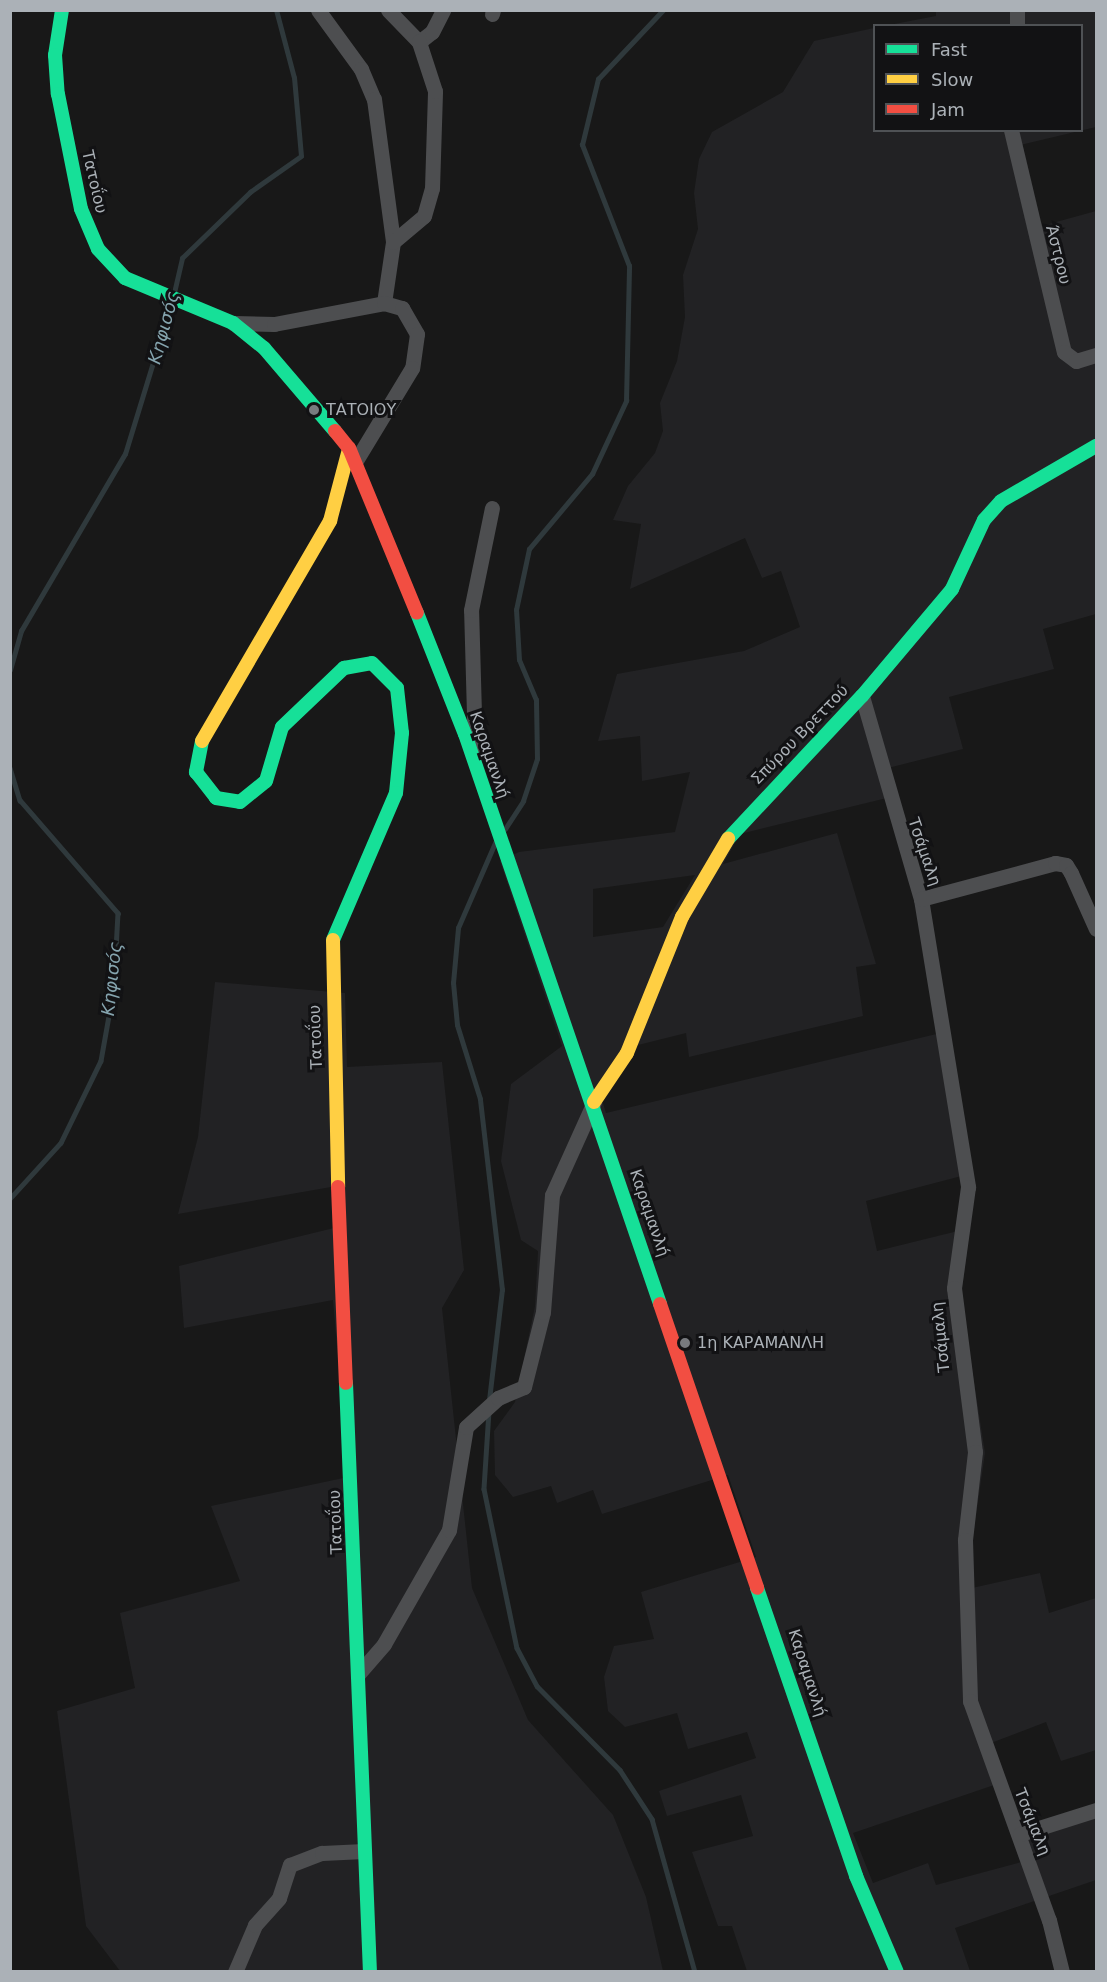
<!DOCTYPE html>
<meta charset="utf-8">
<style>
body{margin:0}
#map{position:relative;width:1107px;height:1982px;overflow:hidden;background:#181818;font-family:"DejaVu Sans",sans-serif}
div>[style]{position:absolute}
.built>*{inset:0;background:#222224}
.stream>*{height:4.5px;margin:-2.25px;padding:0 2.25px;transform-origin:2.25px;border-radius:2.25px;background:#2f393c}
.street>*{height:15px;margin:-7.5px;padding:0 7.5px;transform-origin:7.5px;border-radius:7.5px;background:#4d4e50}
.fast>*{height:14px;margin:-7px;padding:0 7px;transform-origin:7px;border-radius:7px;background:#16e098}
.slow>*{height:14px;margin:-7px;padding:0 7px;transform-origin:7px;border-radius:7px;background:#ffcf43}
.jam>*{height:14px;margin:-7px;padding:0 7px;transform-origin:7px;border-radius:7px;background:#f24e42}
.dots>*{width:16px;height:16px;translate:-50% -50%;box-sizing:border-box;border:3px solid #121214;border-radius:50%}
span{translate:-50% -50%;white-space:nowrap;text-align:center;line-height:1.15;-webkit-text-stroke:6px #121214;paint-order:stroke}
.street-label{font-size:16px;color:#abb1b7}
.poi-label{font-size:16px;color:#abb1b7}
.left{translate:0 -50%;text-align:left}
.water-label{font-size:18px;color:#85a4ae;font-style:italic}
.frame{position:absolute;inset:0;border:12px solid #abb1b7;pointer-events:none}
.legend{position:absolute;left:873px;top:24px;width:210px;height:108px;box-sizing:border-box;background:#121214;border:2px solid #4f5255;margin:0;padding:8px 10px;list-style:none;font-size:18px;color:#abb1b7}
.legend li{display:flex;align-items:center;gap:12px;height:30px}
.legend b{width:30px;border:2px solid #4f5255}
</style>
<div id="map">
<div class="built">
<i style="clip-path:polygon(evenodd,936px 11px,1096px 11px,1096px 127px,1016px 146px,1038px 227px,1096px 211px,1096px 614px,1043px 629px,1054px 669px,949px 697px,963px 749px,888px 768px,895px 796px,740px 834px,723px 864px,837px 833px,876px 964px,856px 967px,863px 1016px,689px 1057px,686px 1033px,634px 1046px,602px 1100px,606px 1113px,949px 1031px,973px 1173px,866px 1201px,877px 1251px,970px 1228px,961px 1297px,985px 1453px,970px 1557px,972px 1588px,1040px 1573px,1049px 1613px,1096px 1598px,1096px 1750px,1061px 1761px,1046px 1722px,991px 1743px,1003px 1782px,853px 1833px,873px 1883px,928px 1863px,936px 1885px,1025px 1861px,1014px 1831px,1096px 1805px,1096px 1880px,955px 1928px,970px 1971px,747px 1971px,732px 1926px,718px 1926px,692px 1852px,753px 1836px,741px 1795px,667px 1816px,659px 1791px,756px 1758px,747px 1732px,688px 1749px,677px 1713px,625px 1727px,608px 1711px,604px 1677px,614px 1646px,654px 1639px,641px 1592px,756px 1557px,728px 1475px,602px 1514px,593px 1490px,557px 1503px,551px 1486px,513px 1497px,495px 1475px,494px 1431px,515px 1402px,535px 1306px,538px 1251px,521px 1240px,501px 1161px,511px 1084px,562px 1046px,500px 861px,519px 852px,675px 832px,690px 772px,642px 781px,640px 736px,598px 741px,617px 674px,744px 651px,800px 627px,781px 571px,762px 578px,745px 538px,630px 589px,641px 524px,613px 520px,628px 486px,655px 453px,663px 431px,660px 403px,677px 361px,685px 317px,683px 275px,698px 229px,694px 193px,699px 159px,712px 132px,783px 92px,814px 41px,874px 28px,874px 130px,1082px 130px,1082px 26px,889px 25px,936px 16px,936px 11px,695px 875px,663px 927px,593px 937px,593px 889px,695px 875px)"></i>
<i style="clip-path:polygon(215px 982px,345px 993px,347px 1067px,442px 1062px,464px 1270px,442px 1308px,472px 1588px,528px 1720px,613px 1815px,646px 1897px,663px 1971px,120px 1971px,86px 1926px,57px 1711px,135px 1688px,120px 1613px,240px 1581px,211px 1506px,348px 1477px,333px 1300px,184px 1328px,179px 1266px,338px 1227px,331px 1187px,178px 1214px,198px 1137px)"></i>
</div>
<div class="stream">
<i style="left:174px;top:293px;width:36px;rotate:-77deg"></i>
<i style="left:182px;top:258px;width:95px;rotate:-44.1deg"></i>
<i style="left:250px;top:192px;width:62px;rotate:-35.2deg"></i>
<i style="left:301px;top:156px;width:78px;rotate:-95.1deg"></i>
<i style="left:294px;top:78px;width:70px;rotate:-104.8deg"></i>
<i style="left:10px;top:670px;width:41px;rotate:-74.2deg"></i>
<i style="left:21px;top:631px;width:205px;rotate:-59.6deg"></i>
<i style="left:125px;top:454px;width:157px;rotate:-73deg"></i>
<i style="left:10px;top:768px;width:34px;rotate:73deg"></i>
<i style="left:20px;top:800px;width:150px;rotate:49.1deg"></i>
<i style="left:118px;top:913px;width:75px;rotate:93.1deg"></i>
<i style="left:114px;top:988px;width:74px;rotate:100.1deg"></i>
<i style="left:101px;top:1061px;width:91px;rotate:116deg"></i>
<i style="left:61px;top:1143px;width:76px;rotate:132.3deg"></i>
<i style="left:505px;top:829px;width:33px;rotate:-57deg"></i>
<i style="left:523px;top:801px;width:44px;rotate:-71.6deg"></i>
<i style="left:537px;top:759px;width:59px;rotate:-91deg"></i>
<i style="left:536px;top:700px;width:43px;rotate:-113deg"></i>
<i style="left:519px;top:660px;width:50px;rotate:-93.4deg"></i>
<i style="left:516px;top:610px;width:62px;rotate:-78deg"></i>
<i style="left:529px;top:549px;width:98px;rotate:-50deg"></i>
<i style="left:592px;top:474px;width:81px;rotate:-65deg"></i>
<i style="left:626px;top:401px;width:135px;rotate:-88.7deg"></i>
<i style="left:629px;top:266px;width:130px;rotate:-111.2deg"></i>
<i style="left:582px;top:145px;width:68px;rotate:-76.4deg"></i>
<i style="left:598px;top:79px;width:95px;rotate:-46.7deg"></i>
<i style="left:489px;top:1400px;width:111px;rotate:-83.3deg"></i>
<i style="left:502px;top:1290px;width:192px;rotate:-96.6deg"></i>
<i style="left:480px;top:1099px;width:77px;rotate:-107.3deg"></i>
<i style="left:457px;top:1025px;width:42px;rotate:-95.4deg"></i>
<i style="left:453px;top:983px;width:55px;rotate:-84.8deg"></i>
<i style="left:458px;top:928px;width:93px;rotate:-66.5deg"></i>
<i style="left:489px;top:1411px;width:78px;rotate:93.7deg"></i>
<i style="left:484px;top:1489px;width:162px;rotate:78.3deg"></i>
<i style="left:517px;top:1648px;width:43px;rotate:62.2deg"></i>
<i style="left:537px;top:1686px;width:118px;rotate:45.3deg"></i>
<i style="left:620px;top:1770px;width:59px;rotate:56.9deg"></i>
<i style="left:652px;top:1819px;width:159px;rotate:74.3deg"></i>
</div>
<div class="street">
<i style="left:318px;top:10px;width:73px;rotate:53.9deg"></i>
<i style="left:361px;top:69px;width:33px;rotate:67deg"></i>
<i style="left:374px;top:99px;width:144px;rotate:82.4deg"></i>
<i style="left:393px;top:242px;width:62px;rotate:98.4deg"></i>
<i style="left:388px;top:10px;width:45px;rotate:45.9deg"></i>
<i style="left:419px;top:42px;width:16px;rotate:-38deg"></i>
<i style="left:432px;top:32px;width:25px;rotate:-63deg"></i>
<i style="left:1017px;top:10px;width:16px;rotate:90deg"></i>
<i style="left:492px;top:14px;width:4px;rotate:-76deg"></i>
<i style="left:1011px;top:130px;width:228px;rotate:76.6deg"></i>
<i style="left:1064px;top:352px;width:15px;rotate:37deg"></i>
<i style="left:1076px;top:361px;width:21px;rotate:-17deg"></i>
<i style="left:393px;top:242px;width:40px;rotate:-40deg"></i>
<i style="left:424px;top:216px;width:29px;rotate:-74deg"></i>
<i style="left:432px;top:188px;width:97px;rotate:-88.2deg"></i>
<i style="left:435px;top:91px;width:52px;rotate:-108.1deg"></i>
<i style="left:233px;top:323px;width:41px;rotate:1.4deg"></i>
<i style="left:274px;top:324px;width:112px;rotate:-10.8deg"></i>
<i style="left:384px;top:303px;width:19px;rotate:16deg"></i>
<i style="left:402px;top:308px;width:30px;rotate:60deg"></i>
<i style="left:417px;top:334px;width:34px;rotate:98deg"></i>
<i style="left:412px;top:368px;width:110px;rotate:121.2deg"></i>
<i style="left:862px;top:696px;width:211px;rotate:73.8deg"></i>
<i style="left:921px;top:899px;width:292px;rotate:80.7deg"></i>
<i style="left:968px;top:1187px;width:102px;rotate:97.9deg"></i>
<i style="left:954px;top:1288px;width:165px;rotate:82.7deg"></i>
<i style="left:975px;top:1452px;width:89px;rotate:96.5deg"></i>
<i style="left:965px;top:1540px;width:161px;rotate:88.2deg"></i>
<i style="left:970px;top:1701px;width:233px;rotate:70.2deg"></i>
<i style="left:1049px;top:1920px;width:54px;rotate:76deg"></i>
<i style="left:475px;top:750px;width:140px;rotate:-91.6deg"></i>
<i style="left:471px;top:610px;width:104px;rotate:-78.4deg"></i>
<i style="left:921px;top:899px;width:139px;rotate:-15deg"></i>
<i style="left:1055px;top:863px;width:11px;rotate:10deg"></i>
<i style="left:1066px;top:865px;width:9px;rotate:58deg"></i>
<i style="left:1071px;top:873px;width:61px;rotate:65.9deg"></i>
<i style="left:359px;top:1673px;width:38px;rotate:-49deg"></i>
<i style="left:384px;top:1644px;width:131px;rotate:-60.3deg"></i>
<i style="left:449px;top:1530px;width:104px;rotate:-80.6deg"></i>
<i style="left:466px;top:1427px;width:43px;rotate:-42.2deg"></i>
<i style="left:498px;top:1398px;width:28px;rotate:-23deg"></i>
<i style="left:524px;top:1387px;width:77px;rotate:-75.8deg"></i>
<i style="left:543px;top:1312px;width:117px;rotate:-85.6deg"></i>
<i style="left:552px;top:1195px;width:102px;rotate:-65.7deg"></i>
<i style="left:1020px;top:1834px;width:80px;rotate:-17.5deg"></i>
<i style="left:235px;top:1972px;width:51px;rotate:-66.9deg"></i>
<i style="left:255px;top:1925px;width:36px;rotate:-48deg"></i>
<i style="left:279px;top:1898px;width:35px;rotate:-72deg"></i>
<i style="left:290px;top:1865px;width:34px;rotate:-21deg"></i>
<i style="left:322px;top:1853px;width:42px;rotate:-2.7deg"></i>
</div>
<div class="fast">
<i style="left:62px;top:10px;width:46px;rotate:98.8deg"></i>
<i style="left:55px;top:55px;width:39px;rotate:86deg"></i>
<i style="left:58px;top:94px;width:117px;rotate:78.7deg"></i>
<i style="left:81px;top:209px;width:43px;rotate:67deg"></i>
<i style="left:98px;top:249px;width:40px;rotate:47deg"></i>
<i style="left:125px;top:278px;width:117px;rotate:22.6deg"></i>
<i style="left:233px;top:323px;width:40px;rotate:39deg"></i>
<i style="left:264px;top:348px;width:109px;rotate:49.5deg"></i>
<i style="left:417px;top:613px;width:130px;rotate:68.4deg"></i>
<i style="left:465px;top:734px;width:602px;rotate:71.11deg"></i>
<i style="left:202px;top:741px;width:32px;rotate:101deg"></i>
<i style="left:196px;top:772px;width:33px;rotate:52deg"></i>
<i style="left:216px;top:798px;width:24px;rotate:9deg"></i>
<i style="left:240px;top:802px;width:33px;rotate:-39deg"></i>
<i style="left:266px;top:781px;width:56px;rotate:-73.5deg"></i>
<i style="left:282px;top:727px;width:86px;rotate:-43.6deg"></i>
<i style="left:344px;top:668px;width:28px;rotate:-10deg"></i>
<i style="left:372px;top:663px;width:35px;rotate:45deg"></i>
<i style="left:397px;top:688px;width:45px;rotate:83.7deg"></i>
<i style="left:402px;top:733px;width:60px;rotate:95.7deg"></i>
<i style="left:396px;top:793px;width:160px;rotate:113.2deg"></i>
<i style="left:728px;top:839px;width:196px;rotate:-46.9deg"></i>
<i style="left:862px;top:696px;width:140px;rotate:-49.9deg"></i>
<i style="left:952px;top:589px;width:76px;rotate:-65.1deg"></i>
<i style="left:984px;top:520px;width:25px;rotate:-48deg"></i>
<i style="left:1001px;top:501px;width:110px;rotate:-30.1deg"></i>
<i style="left:346px;top:1383px;width:589px;rotate:87.67deg"></i>
<i style="left:757px;top:1588px;width:305px;rotate:71deg"></i>
<i style="left:856px;top:1876px;width:104px;rotate:66.9deg"></i>
</div>
<div class="slow">
<i style="left:202px;top:741px;width:255px;rotate:-59.8deg"></i>
<i style="left:330px;top:521px;width:74px;rotate:-75.2deg"></i>
<i style="left:333px;top:940px;width:247px;rotate:88.8deg"></i>
<i style="left:594px;top:1102px;width:59px;rotate:-56deg"></i>
<i style="left:627px;top:1053px;width:147px;rotate:-68deg"></i>
<i style="left:682px;top:917px;width:91px;rotate:-59.5deg"></i>
</div>
<div class="jam">
<i style="left:335px;top:431px;width:22px;rotate:51deg"></i>
<i style="left:349px;top:448px;width:178px;rotate:67.6deg"></i>
<i style="left:338px;top:1187px;width:196px;rotate:87.7deg"></i>
<i style="left:660px;top:1304px;width:300px;rotate:71.1deg"></i>
</div>
<div class="dots">
<i style="left:314px;top:410px;background:#787b7f"></i>
<i style="left:685px;top:1343px;background:#787b7f"></i>
</div>
<div class="street-label">
<span style="left:94px;top:182px;rotate:77deg">Τατοΐου</span>
<span style="left:1058px;top:255px;rotate:76deg">Άστρου</span>
<span style="left:800px;top:735px;rotate:-46deg">Σπύρου Βρεττού</span>
<span style="left:489px;top:755px;rotate:71deg">Καραμανλή</span>
<span style="left:924px;top:852px;rotate:71deg">Τσάμαλη</span>
<span style="left:316px;top:1037px;rotate:-92deg">Τατοΐου</span>
<span style="left:649px;top:1213px;rotate:71deg">Καραμανλή</span>
<span style="left:941px;top:1337px;rotate:-96deg">Τσάμαλη</span>
<span style="left:336px;top:1522px;rotate:-92deg">Τατοΐου</span>
<span style="left:807px;top:1673px;rotate:72deg">Καραμανλή</span>
<span style="left:1032px;top:1822px;rotate:68deg">Τσάμαλη</span>
</div>
<div class="poi-label">
<span class="left" style="left:326px;top:410px">ΤΑΤΟΙΟΥ</span>
<span class="left" style="left:697px;top:1343px">1η ΚΑΡΑΜΑΝΛΗ</span>
</div>
<div class="water-label">
<span style="left:164px;top:328px;rotate:-75deg">Κηφισός</span>
<span style="left:112px;top:979px;rotate:-84deg">Κηφισός</span>
</div>
<div class="frame"></div>
<ul class="legend">
<li><b style="height:8px;background:#16e098"></b>Fast</li>
<li><b style="height:8px;background:#ffcf43"></b>Slow</li>
<li><b style="height:8px;background:#f24e42"></b>Jam</li>
</ul>
</div>
